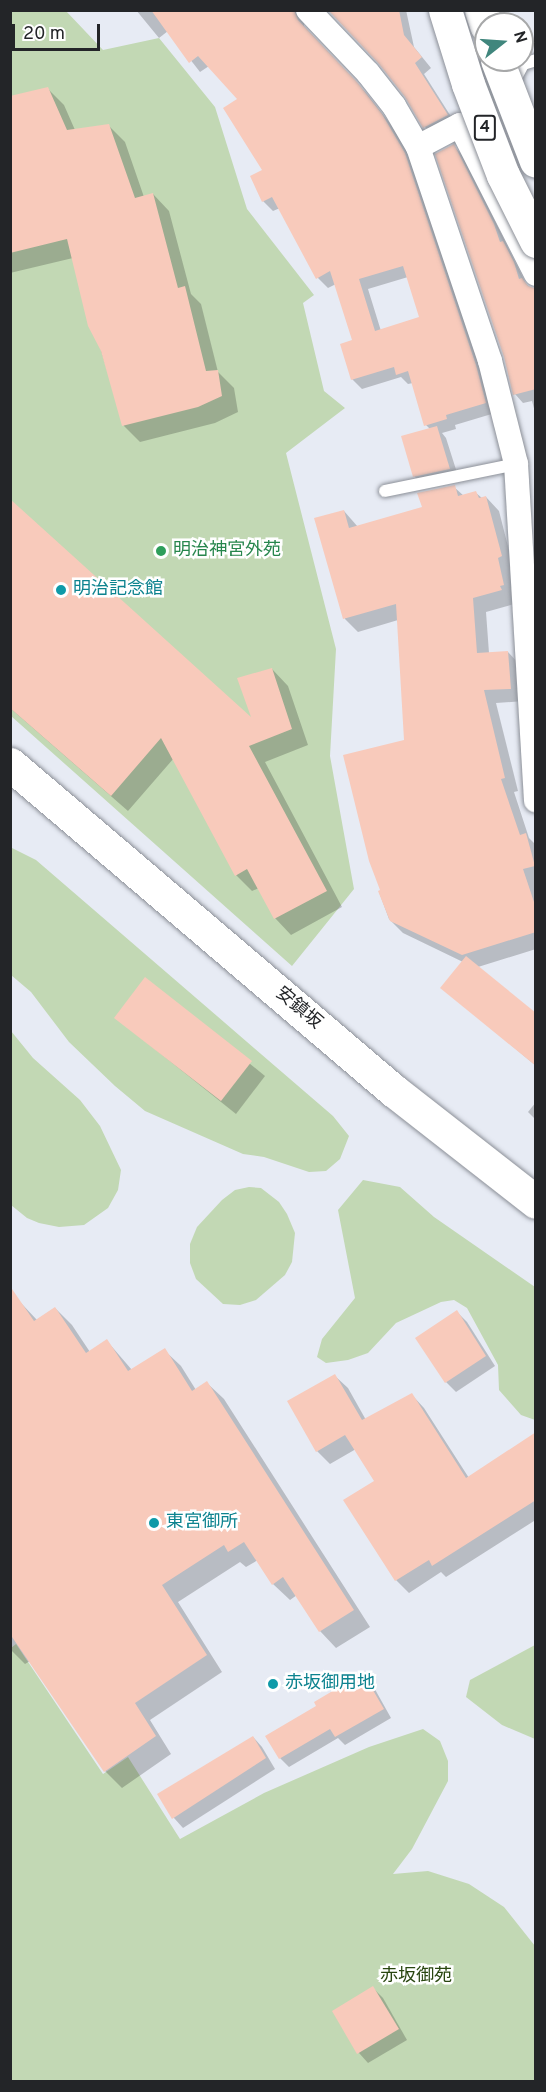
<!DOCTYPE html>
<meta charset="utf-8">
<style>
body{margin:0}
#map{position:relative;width:546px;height:2092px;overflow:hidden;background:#e7ebf4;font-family:Overpass,"Noto Sans JP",sans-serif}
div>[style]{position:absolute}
.green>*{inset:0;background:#c2d8b4}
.shadow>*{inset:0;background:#0003}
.building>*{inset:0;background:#f8cabb}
.roads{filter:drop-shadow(0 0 2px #8b8f97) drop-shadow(0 0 2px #8b8f97)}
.lane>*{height:12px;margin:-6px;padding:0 6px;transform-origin:6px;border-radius:6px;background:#fff}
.street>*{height:24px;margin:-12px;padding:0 12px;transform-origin:12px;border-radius:12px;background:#fff}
.secondary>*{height:33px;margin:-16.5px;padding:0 16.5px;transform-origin:16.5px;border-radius:16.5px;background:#fff}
.highway>*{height:33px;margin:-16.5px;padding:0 16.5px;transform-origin:16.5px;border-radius:16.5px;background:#fff}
.bridges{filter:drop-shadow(0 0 2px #8b8f97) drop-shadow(0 0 2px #8b8f97)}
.highway-bridge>*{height:33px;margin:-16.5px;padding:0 16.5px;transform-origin:16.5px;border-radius:16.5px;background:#fff}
.dots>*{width:16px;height:16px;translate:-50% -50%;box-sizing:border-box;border:3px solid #fff;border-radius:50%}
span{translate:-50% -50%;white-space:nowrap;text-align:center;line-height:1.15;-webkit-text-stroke:5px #fff;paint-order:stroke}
.shield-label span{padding:2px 4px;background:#fff;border:2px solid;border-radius:4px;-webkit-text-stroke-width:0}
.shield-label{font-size:16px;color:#232528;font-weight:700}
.leisure-label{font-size:18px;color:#27864d}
.left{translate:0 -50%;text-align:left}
.culture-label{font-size:18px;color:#0d838f}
.street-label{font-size:18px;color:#232528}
.park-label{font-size:18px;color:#294610}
.frame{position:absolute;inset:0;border:12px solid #232528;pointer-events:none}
.north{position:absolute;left:474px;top:12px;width:60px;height:60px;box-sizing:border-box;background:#fff;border:2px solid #a7a8a9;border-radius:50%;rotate:73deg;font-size:16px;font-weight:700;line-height:24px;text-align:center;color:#232528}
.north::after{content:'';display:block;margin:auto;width:21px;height:27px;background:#40867d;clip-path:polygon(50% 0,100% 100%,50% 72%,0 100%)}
.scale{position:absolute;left:12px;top:24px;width:88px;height:27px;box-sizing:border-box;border:3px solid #232528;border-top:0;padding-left:8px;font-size:18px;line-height:21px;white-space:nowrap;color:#232528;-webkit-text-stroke:4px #fff;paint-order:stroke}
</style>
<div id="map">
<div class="green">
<i style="clip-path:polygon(11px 11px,66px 11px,103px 50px,159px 38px,215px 107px,247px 209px,314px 295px,303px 303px,324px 391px,345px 408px,286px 453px,336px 649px,330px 756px,354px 889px,292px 966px,11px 716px)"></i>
<i style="clip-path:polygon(10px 847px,36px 860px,333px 1116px,349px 1136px,340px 1159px,326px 1171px,309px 1172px,264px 1157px,243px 1154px,145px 1111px,115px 1086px,69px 1042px,31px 992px,11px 975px)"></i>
<i style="clip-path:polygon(11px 1031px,33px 1058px,80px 1100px,100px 1126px,121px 1170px,118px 1190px,108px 1208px,84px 1225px,59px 1227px,39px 1223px,27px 1218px,11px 1205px)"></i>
<i style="clip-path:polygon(363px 1180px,400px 1187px,434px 1217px,535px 1287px,535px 1420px,521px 1415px,499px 1390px,498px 1365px,467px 1308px,454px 1300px,441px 1302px,396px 1323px,368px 1353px,348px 1360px,326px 1363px,317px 1357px,322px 1339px,355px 1298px,338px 1210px)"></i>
<i style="clip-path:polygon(249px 1187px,261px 1188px,279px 1202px,287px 1214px,295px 1233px,292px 1262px,285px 1275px,256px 1300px,240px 1305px,223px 1304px,196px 1279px,190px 1263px,190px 1244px,197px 1227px,222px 1200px,235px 1190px)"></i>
<i style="clip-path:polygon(16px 1644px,103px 1774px,128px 1757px,180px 1839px,264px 1793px,369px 1747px,423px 1729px,440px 1741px,448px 1761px,448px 1781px,412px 1849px,393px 1874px,428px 1871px,469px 1884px,504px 1907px,535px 1946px,535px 2081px,11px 2082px,11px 1648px)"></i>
<i style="clip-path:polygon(535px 1645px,535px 1739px,502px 1725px,466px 1697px,470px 1680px)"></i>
</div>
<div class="shadow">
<i style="clip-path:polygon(evenodd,136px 10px,308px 10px,304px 17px,304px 26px,367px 94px,392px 126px,415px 165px,495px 413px,455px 425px,456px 429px,442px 433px,446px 438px,459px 479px,424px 486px,414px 476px,430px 429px,426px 425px,413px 383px,408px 384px,401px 377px,362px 389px,352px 379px,353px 341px,336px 284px,328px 288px,318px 278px,280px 208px,273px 211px,263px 201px,264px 171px,239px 99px,209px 66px,200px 72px,168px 31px,159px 38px,136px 10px,408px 277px,421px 318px,381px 331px,368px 289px,408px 277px)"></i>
<i style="clip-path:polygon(330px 10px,406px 10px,414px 47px,431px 68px,424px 74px,457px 126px,435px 137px,425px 127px,407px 96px,380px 63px)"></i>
<i style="clip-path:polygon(48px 89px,64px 105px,75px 130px,108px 125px,125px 142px,144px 197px,153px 194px,169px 211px,191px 294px,201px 304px,218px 372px,234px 388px,238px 412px,215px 423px,140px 442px,124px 426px,73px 258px,10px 273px,10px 98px)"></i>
<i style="clip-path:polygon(454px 146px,462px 155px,526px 284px,536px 292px,536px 416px,532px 401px,523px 403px,515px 394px)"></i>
<i style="clip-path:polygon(454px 487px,464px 496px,476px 493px,482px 498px,486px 497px,499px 511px,514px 570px,514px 604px,486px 612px,489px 653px,508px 652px,521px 666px,524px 701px,496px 703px,518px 791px,514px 792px,529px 838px,536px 845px,536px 949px,478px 967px,536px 1015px,536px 1066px,442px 987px,463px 962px,403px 933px,389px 919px,379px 892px,382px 891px,406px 741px,398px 620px,358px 632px,345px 619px,316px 519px,344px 511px,358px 527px,423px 508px)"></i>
<i style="clip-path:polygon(272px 669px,288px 686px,308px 745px,265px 762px,342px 907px,291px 935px,275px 918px,259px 888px,252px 891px,236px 875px,174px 758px,128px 811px,10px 708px,254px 722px)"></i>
<i style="clip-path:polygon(146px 979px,265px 1076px,236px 1114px,116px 1018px)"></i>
<i style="clip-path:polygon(536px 1102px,536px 1120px,528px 1112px)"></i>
<i style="clip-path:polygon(21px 1303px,37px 1320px,55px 1308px,72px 1325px,90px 1352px,107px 1341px,132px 1370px,164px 1350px,181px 1366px,196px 1390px,207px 1383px,224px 1399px,370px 1627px,336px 1648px,320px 1631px,297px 1595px,290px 1600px,273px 1584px,258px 1560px,246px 1567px,240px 1562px,178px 1602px,222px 1672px,150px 1720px,171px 1754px,122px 1788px,105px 1771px,30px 1661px,25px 1664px,10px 1649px,10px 1310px)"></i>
<i style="clip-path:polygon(457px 1312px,467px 1322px,495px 1366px,456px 1392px,446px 1382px)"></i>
<i style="clip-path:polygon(335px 1376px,348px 1388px,366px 1420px,412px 1395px,424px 1408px,469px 1478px,536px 1433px,536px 1523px,534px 1521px,446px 1577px,441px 1572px,409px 1593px,396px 1580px,345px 1500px,376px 1482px,356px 1449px,330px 1464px,317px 1451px,289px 1402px)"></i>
<i style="clip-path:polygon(363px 1675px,372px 1684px,391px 1718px,345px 1745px,338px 1738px,289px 1767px,280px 1758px,318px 1707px)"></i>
<i style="clip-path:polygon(253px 1737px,262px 1747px,275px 1769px,183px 1828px,174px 1818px,159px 1794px)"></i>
<i style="clip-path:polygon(373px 1988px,383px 1998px,407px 2040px,368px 2063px,359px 2053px,334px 2012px)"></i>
</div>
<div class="building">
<i style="clip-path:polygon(evenodd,151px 10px,294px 10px,298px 20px,357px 82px,382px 114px,405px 153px,476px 365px,486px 403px,446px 415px,447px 419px,424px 426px,408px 371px,396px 375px,394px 367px,351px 380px,340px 344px,352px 340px,330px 271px,316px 279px,272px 197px,262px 202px,250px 176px,262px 170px,223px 108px,237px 99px,198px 56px,189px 63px,151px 10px,403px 266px,419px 317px,375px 331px,359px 279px,403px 266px)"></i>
<i style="clip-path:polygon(328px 10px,399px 10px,404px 35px,422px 57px,415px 63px,448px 115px,423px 128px,405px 97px,379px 64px)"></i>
<i style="clip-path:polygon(48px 87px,67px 130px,109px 124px,135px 198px,153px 193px,178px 288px,185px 286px,206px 371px,218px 370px,222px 396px,198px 407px,122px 426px,101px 351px,88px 326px,67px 239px,10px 253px,10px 96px)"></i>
<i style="clip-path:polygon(454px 144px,494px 224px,500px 242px,503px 241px,514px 262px,519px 279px,522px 278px,528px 286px,534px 288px,536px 293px,536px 389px,513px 395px,504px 357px,435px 154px)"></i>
<i style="clip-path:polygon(437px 426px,450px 469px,413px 477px,401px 436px)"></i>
<i style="clip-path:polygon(455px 485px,458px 496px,476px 491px,479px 498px,486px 496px,502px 556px,498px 558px,504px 585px,500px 586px,502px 590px,473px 598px,477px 653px,508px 651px,511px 689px,484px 690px,505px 778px,501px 779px,520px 835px,526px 833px,535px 866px,523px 869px,536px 908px,536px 932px,462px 955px,390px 921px,378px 891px,380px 890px,369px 861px,343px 755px,404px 740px,396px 604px,343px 619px,314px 518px,344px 510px,349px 528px,422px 507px,417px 493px)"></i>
<i style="clip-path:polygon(10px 499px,251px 717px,237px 678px,272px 668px,292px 729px,249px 746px,327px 891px,274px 919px,247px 869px,235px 876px,161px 738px,111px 796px,10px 708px)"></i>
<i style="clip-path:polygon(466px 956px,536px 1013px,536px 1066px,440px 988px)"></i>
<i style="clip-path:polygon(145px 977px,252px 1061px,221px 1101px,114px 1018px)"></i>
<i style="clip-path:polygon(10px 1286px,34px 1321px,55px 1307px,86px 1353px,107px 1339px,128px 1371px,165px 1348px,192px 1391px,207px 1381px,354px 1610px,319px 1632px,283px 1577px,272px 1585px,244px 1542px,228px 1552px,224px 1545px,162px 1585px,207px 1655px,135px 1703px,156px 1736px,104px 1772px,10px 1634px)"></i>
<i style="clip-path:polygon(457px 1310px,486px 1356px,445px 1383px,415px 1338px)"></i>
<i style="clip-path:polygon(335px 1374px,362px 1420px,412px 1393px,466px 1478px,536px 1432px,536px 1500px,432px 1566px,429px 1560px,395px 1581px,343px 1500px,374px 1481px,345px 1435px,316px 1452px,287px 1401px)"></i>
<i style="clip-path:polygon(363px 1673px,384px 1709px,335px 1737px,330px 1729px,279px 1759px,265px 1736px,316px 1706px,314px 1702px)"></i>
<i style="clip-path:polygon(253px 1736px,266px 1758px,172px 1819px,157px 1794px)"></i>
<i style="clip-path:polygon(373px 1986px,399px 2029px,357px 2054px,332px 2011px)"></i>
</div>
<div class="roads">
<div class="lane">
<i style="left:512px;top:85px;width:24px;rotate:-62deg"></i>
<i style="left:523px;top:64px;width:14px;rotate:-17deg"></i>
<i style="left:385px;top:491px;width:134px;rotate:-11.6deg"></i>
</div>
<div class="street">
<i style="left:308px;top:10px;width:87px;rotate:46.4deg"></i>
<i style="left:368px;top:73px;width:42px;rotate:51.8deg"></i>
<i style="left:394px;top:106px;width:48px;rotate:59.7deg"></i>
<i style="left:418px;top:147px;width:226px;rotate:71.4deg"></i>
<i style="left:490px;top:361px;width:106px;rotate:75.8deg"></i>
<i style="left:516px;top:464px;width:337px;rotate:86.6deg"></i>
<i style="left:418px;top:147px;width:47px;rotate:-27.6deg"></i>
<i style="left:460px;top:125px;width:167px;rotate:63deg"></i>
</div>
<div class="secondary">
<i style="left:10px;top:764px;width:504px;rotate:40.42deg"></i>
<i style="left:394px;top:1091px;width:180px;rotate:38deg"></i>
</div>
<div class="highway">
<i style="left:481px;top:10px;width:16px;rotate:72deg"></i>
</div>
</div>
<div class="bridges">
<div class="highway-bridge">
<i style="left:445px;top:10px;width:77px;rotate:72.7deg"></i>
<i style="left:468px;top:84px;width:97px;rotate:69deg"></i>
<i style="left:503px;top:175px;width:74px;rotate:63.4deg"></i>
<i style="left:497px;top:60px;width:108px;rotate:68.9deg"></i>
</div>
</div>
<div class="dots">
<i style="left:161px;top:551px;background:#2e9e5b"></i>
<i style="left:61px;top:590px;background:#0f9aa8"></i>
<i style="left:154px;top:1523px;background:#0f9aa8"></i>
<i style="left:273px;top:1684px;background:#0f9aa8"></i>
</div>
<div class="shield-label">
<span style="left:485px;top:128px">4</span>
</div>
<div class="leisure-label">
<span class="left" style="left:173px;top:551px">明治神宮外苑</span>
</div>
<div class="culture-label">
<span class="left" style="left:73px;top:590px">明治記念館</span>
<span class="left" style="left:166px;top:1523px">東宮御所</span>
<span class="left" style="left:285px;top:1684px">赤坂御用地</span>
</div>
<div class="street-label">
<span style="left:298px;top:1009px;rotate:40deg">安鎮坂</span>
</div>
<div class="park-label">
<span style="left:416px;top:1977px">赤坂御苑</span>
</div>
<div class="frame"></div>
<div class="north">N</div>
<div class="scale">20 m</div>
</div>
